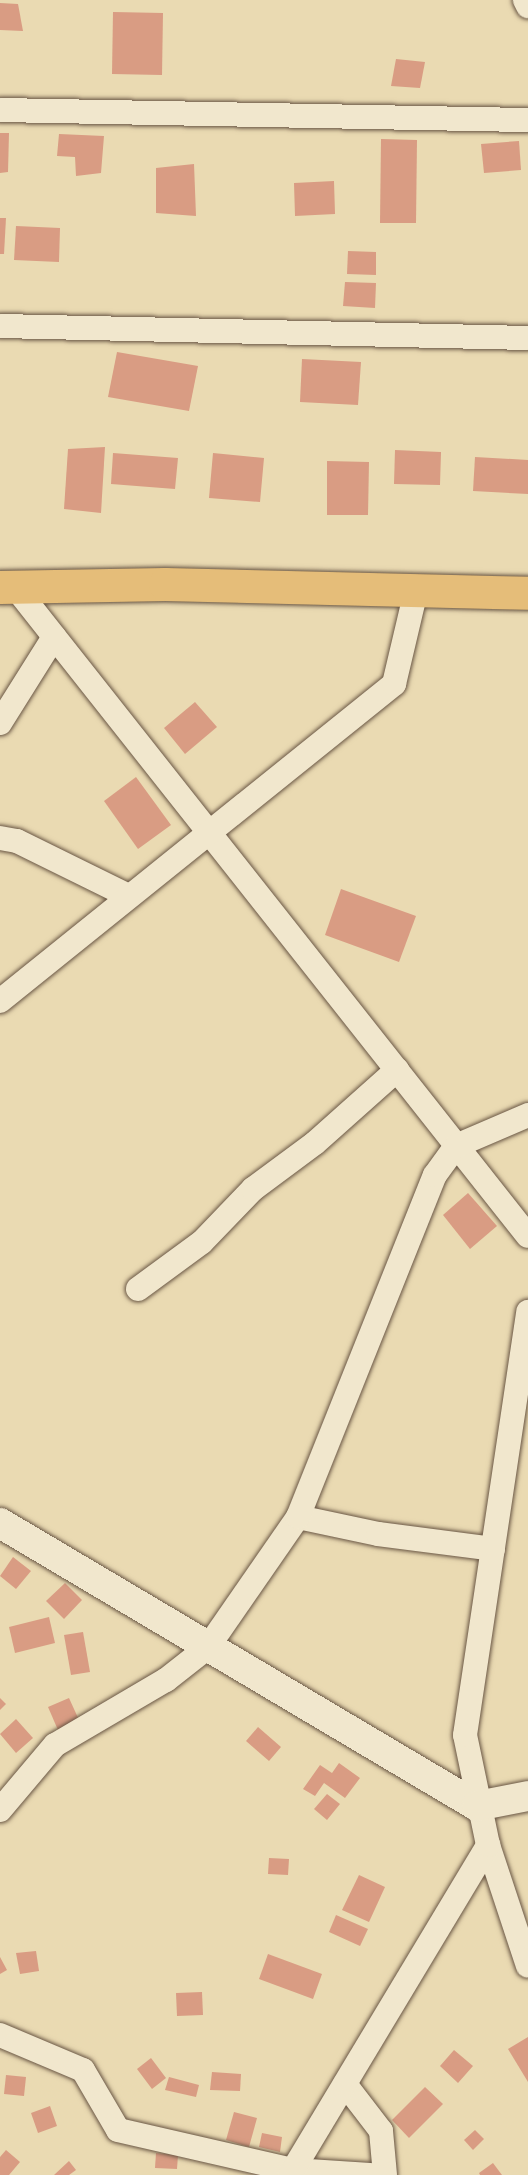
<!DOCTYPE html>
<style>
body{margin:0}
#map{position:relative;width:528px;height:2175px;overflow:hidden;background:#eadab2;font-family:Alegreya,serif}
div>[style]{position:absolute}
.building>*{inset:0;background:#d99c83}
.roads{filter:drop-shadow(0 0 2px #695644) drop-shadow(0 0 2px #695644)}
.minor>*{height:24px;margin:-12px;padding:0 12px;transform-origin:12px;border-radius:12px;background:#f1e7cd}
.tertiary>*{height:30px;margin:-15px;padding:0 15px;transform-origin:15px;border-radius:15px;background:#f1e7cd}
.primary>*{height:33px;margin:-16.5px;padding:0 16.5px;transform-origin:16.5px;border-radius:16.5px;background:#e5bd79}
span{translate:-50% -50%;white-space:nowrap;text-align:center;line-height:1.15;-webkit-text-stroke:4.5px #f1e7cd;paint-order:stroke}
</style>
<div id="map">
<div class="building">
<i style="clip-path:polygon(0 3px,18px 4px,23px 31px,0 30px)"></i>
<i style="clip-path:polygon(113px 12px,163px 13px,162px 75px,112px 74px)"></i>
<i style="clip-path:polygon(396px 59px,425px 62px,420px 88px,391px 86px)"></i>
<i style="clip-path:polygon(0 133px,9px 133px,8px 172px,0 173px)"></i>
<i style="clip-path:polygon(59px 134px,104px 136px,101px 173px,76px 176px,75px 157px,57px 156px)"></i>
<i style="clip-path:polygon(381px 139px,417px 140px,416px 223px,380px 223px)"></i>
<i style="clip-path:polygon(519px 141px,521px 170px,484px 173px,481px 144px)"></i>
<i style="clip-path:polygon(194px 164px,196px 216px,156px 213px,156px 168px)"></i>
<i style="clip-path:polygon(334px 181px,335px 214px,295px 216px,294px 183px)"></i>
<i style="clip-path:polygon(0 218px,6px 218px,4px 254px,0 254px)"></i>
<i style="clip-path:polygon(16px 226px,60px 228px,59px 262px,14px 260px)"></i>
<i style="clip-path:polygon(348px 251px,376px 252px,376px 275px,347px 274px)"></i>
<i style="clip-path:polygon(345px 282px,376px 283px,375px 308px,343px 306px)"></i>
<i style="clip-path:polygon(117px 352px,198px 366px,189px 411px,108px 397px)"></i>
<i style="clip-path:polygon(302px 359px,361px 362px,358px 405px,300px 402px)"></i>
<i style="clip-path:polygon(105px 447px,101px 513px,64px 509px,68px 449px)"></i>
<i style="clip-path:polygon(395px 450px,441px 452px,440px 485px,394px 484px)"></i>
<i style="clip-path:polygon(113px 453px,178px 458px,175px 489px,111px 484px)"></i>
<i style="clip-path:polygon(213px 453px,264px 458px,260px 502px,209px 498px)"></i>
<i style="clip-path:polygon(475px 457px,528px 460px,528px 494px,473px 491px)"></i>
<i style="clip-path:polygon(327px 461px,369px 462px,368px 515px,327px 515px)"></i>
<i style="clip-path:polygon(195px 702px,217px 727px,185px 754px,164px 728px)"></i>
<i style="clip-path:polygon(136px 777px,171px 825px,138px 849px,104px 801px)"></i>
<i style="clip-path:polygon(341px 889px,416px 916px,399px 962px,325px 935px)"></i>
<i style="clip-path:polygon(468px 1193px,497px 1226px,470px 1249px,443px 1215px)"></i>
<i style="clip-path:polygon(13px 1557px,31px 1571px,16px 1589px,0 1576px)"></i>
<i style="clip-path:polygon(65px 1583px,82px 1600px,64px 1619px,46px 1601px)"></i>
<i style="clip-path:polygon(49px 1617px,55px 1643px,15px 1653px,9px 1627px)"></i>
<i style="clip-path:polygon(83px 1632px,90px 1672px,71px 1675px,64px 1635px)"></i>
<i style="clip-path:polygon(0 1698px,6px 1704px,0 1710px)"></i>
<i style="clip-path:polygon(69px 1698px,79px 1720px,58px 1730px,48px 1707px)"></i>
<i style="clip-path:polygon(16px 1719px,33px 1738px,16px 1753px,0 1734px)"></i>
<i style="clip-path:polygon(258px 1727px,281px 1747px,269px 1761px,246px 1741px)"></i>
<i style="clip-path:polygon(339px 1763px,360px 1778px,345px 1798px,324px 1783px,315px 1796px,303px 1789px,320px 1765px,332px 1773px)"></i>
<i style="clip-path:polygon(327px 1794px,340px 1804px,327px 1820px,314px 1809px)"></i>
<i style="clip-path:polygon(269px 1858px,289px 1859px,288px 1875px,268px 1874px)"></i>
<i style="clip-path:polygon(359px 1875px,385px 1887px,369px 1922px,342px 1910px)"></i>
<i style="clip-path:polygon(336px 1915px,368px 1929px,360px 1946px,329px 1932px)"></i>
<i style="clip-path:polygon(36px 1951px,39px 1971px,20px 1974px,16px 1953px)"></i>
<i style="clip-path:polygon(268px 1954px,322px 1974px,313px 1999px,259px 1979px)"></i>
<i style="clip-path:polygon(0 1957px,7px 1970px,0 1974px)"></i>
<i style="clip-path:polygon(202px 1992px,203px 2015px,177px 2016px,176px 1993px)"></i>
<i style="clip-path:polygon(528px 2037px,528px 2082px,508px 2049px)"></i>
<i style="clip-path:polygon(454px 2050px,473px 2066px,458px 2083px,440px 2066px)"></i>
<i style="clip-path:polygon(151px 2058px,166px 2078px,152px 2089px,137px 2069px)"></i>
<i style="clip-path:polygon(212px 2072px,241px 2074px,240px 2091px,210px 2090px)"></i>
<i style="clip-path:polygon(6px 2075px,26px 2077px,24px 2096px,4px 2094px)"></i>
<i style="clip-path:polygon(169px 2077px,199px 2085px,196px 2097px,165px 2090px)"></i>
<i style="clip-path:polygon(425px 2087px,443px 2104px,409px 2138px,392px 2120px)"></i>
<i style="clip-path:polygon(50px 2106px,57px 2126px,38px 2133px,31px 2113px)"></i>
<i style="clip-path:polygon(234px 2112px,257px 2118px,249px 2147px,226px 2140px)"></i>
<i style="clip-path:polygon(475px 2130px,484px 2139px,473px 2150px,464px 2140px)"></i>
<i style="clip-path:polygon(262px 2133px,282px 2137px,280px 2152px,259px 2147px)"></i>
<i style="clip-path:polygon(6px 2150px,20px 2162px,9px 2175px,0 2175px,0 2157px)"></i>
<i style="clip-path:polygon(156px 2153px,178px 2155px,177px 2169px,155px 2168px)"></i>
<i style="clip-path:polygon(69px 2161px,76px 2170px,69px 2175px,54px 2175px)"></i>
<i style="clip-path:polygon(493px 2163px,502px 2175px,480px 2175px,479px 2173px)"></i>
</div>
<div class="roads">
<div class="minor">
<i style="left:525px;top:0;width:7px;rotate:63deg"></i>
<i style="left:0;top:110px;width:528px;rotate:1.09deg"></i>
<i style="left:0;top:326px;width:528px;rotate:1.3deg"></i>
<i style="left:15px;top:587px;width:827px;rotate:51.68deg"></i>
<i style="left:0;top:723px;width:102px;rotate:-57.9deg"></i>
<i style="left:0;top:838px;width:17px;rotate:10deg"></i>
<i style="left:17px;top:841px;width:125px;rotate:26.2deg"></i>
<i style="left:0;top:1001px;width:506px;rotate:-38.82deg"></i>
<i style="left:394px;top:684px;width:96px;rotate:-76.7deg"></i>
<i style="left:138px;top:1289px;width:79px;rotate:-36.3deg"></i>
<i style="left:202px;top:1242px;width:74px;rotate:-46.1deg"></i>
<i style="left:253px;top:1189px;width:77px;rotate:-36.6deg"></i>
<i style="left:315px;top:1143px;width:110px;rotate:-41.7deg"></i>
<i style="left:298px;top:1517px;width:82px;rotate:12deg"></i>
<i style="left:378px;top:1534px;width:116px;rotate:7.4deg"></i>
<i style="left:0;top:1810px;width:85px;rotate:-49.8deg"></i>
<i style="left:55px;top:1745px;width:129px;rotate:-30.4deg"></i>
<i style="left:166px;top:1680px;width:53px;rotate:-38.2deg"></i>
<i style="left:208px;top:1647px;width:158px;rotate:-55.3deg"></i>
<i style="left:298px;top:1517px;width:368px;rotate:-68.2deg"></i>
<i style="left:435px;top:1175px;width:36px;rotate:-54deg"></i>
<i style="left:456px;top:1146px;width:78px;rotate:-23.3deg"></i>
<i style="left:488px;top:1845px;width:127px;rotate:71.7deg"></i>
<i style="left:0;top:2035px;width:90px;rotate:22.9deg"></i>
<i style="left:83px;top:2070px;width:69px;rotate:59.7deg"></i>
<i style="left:118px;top:2130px;width:180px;rotate:12.9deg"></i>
<i style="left:293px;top:2170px;width:77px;rotate:3.7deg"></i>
<i style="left:345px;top:2084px;width:59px;rotate:52.5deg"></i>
<i style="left:381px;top:2131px;width:44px;rotate:84.8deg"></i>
<i style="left:290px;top:2175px;width:385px;rotate:-59deg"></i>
<i style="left:488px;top:1845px;width:112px;rotate:-101.8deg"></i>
<i style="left:465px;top:1735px;width:428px;rotate:-81.5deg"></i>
</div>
<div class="tertiary">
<i style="left:0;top:1523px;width:555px;rotate:30.68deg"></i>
<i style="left:477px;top:1806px;width:52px;rotate:-11.1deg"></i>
</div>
<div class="primary">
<i style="left:0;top:587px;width:165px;rotate:-1deg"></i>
<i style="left:165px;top:584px;width:363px;rotate:1.4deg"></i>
</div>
</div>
</div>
